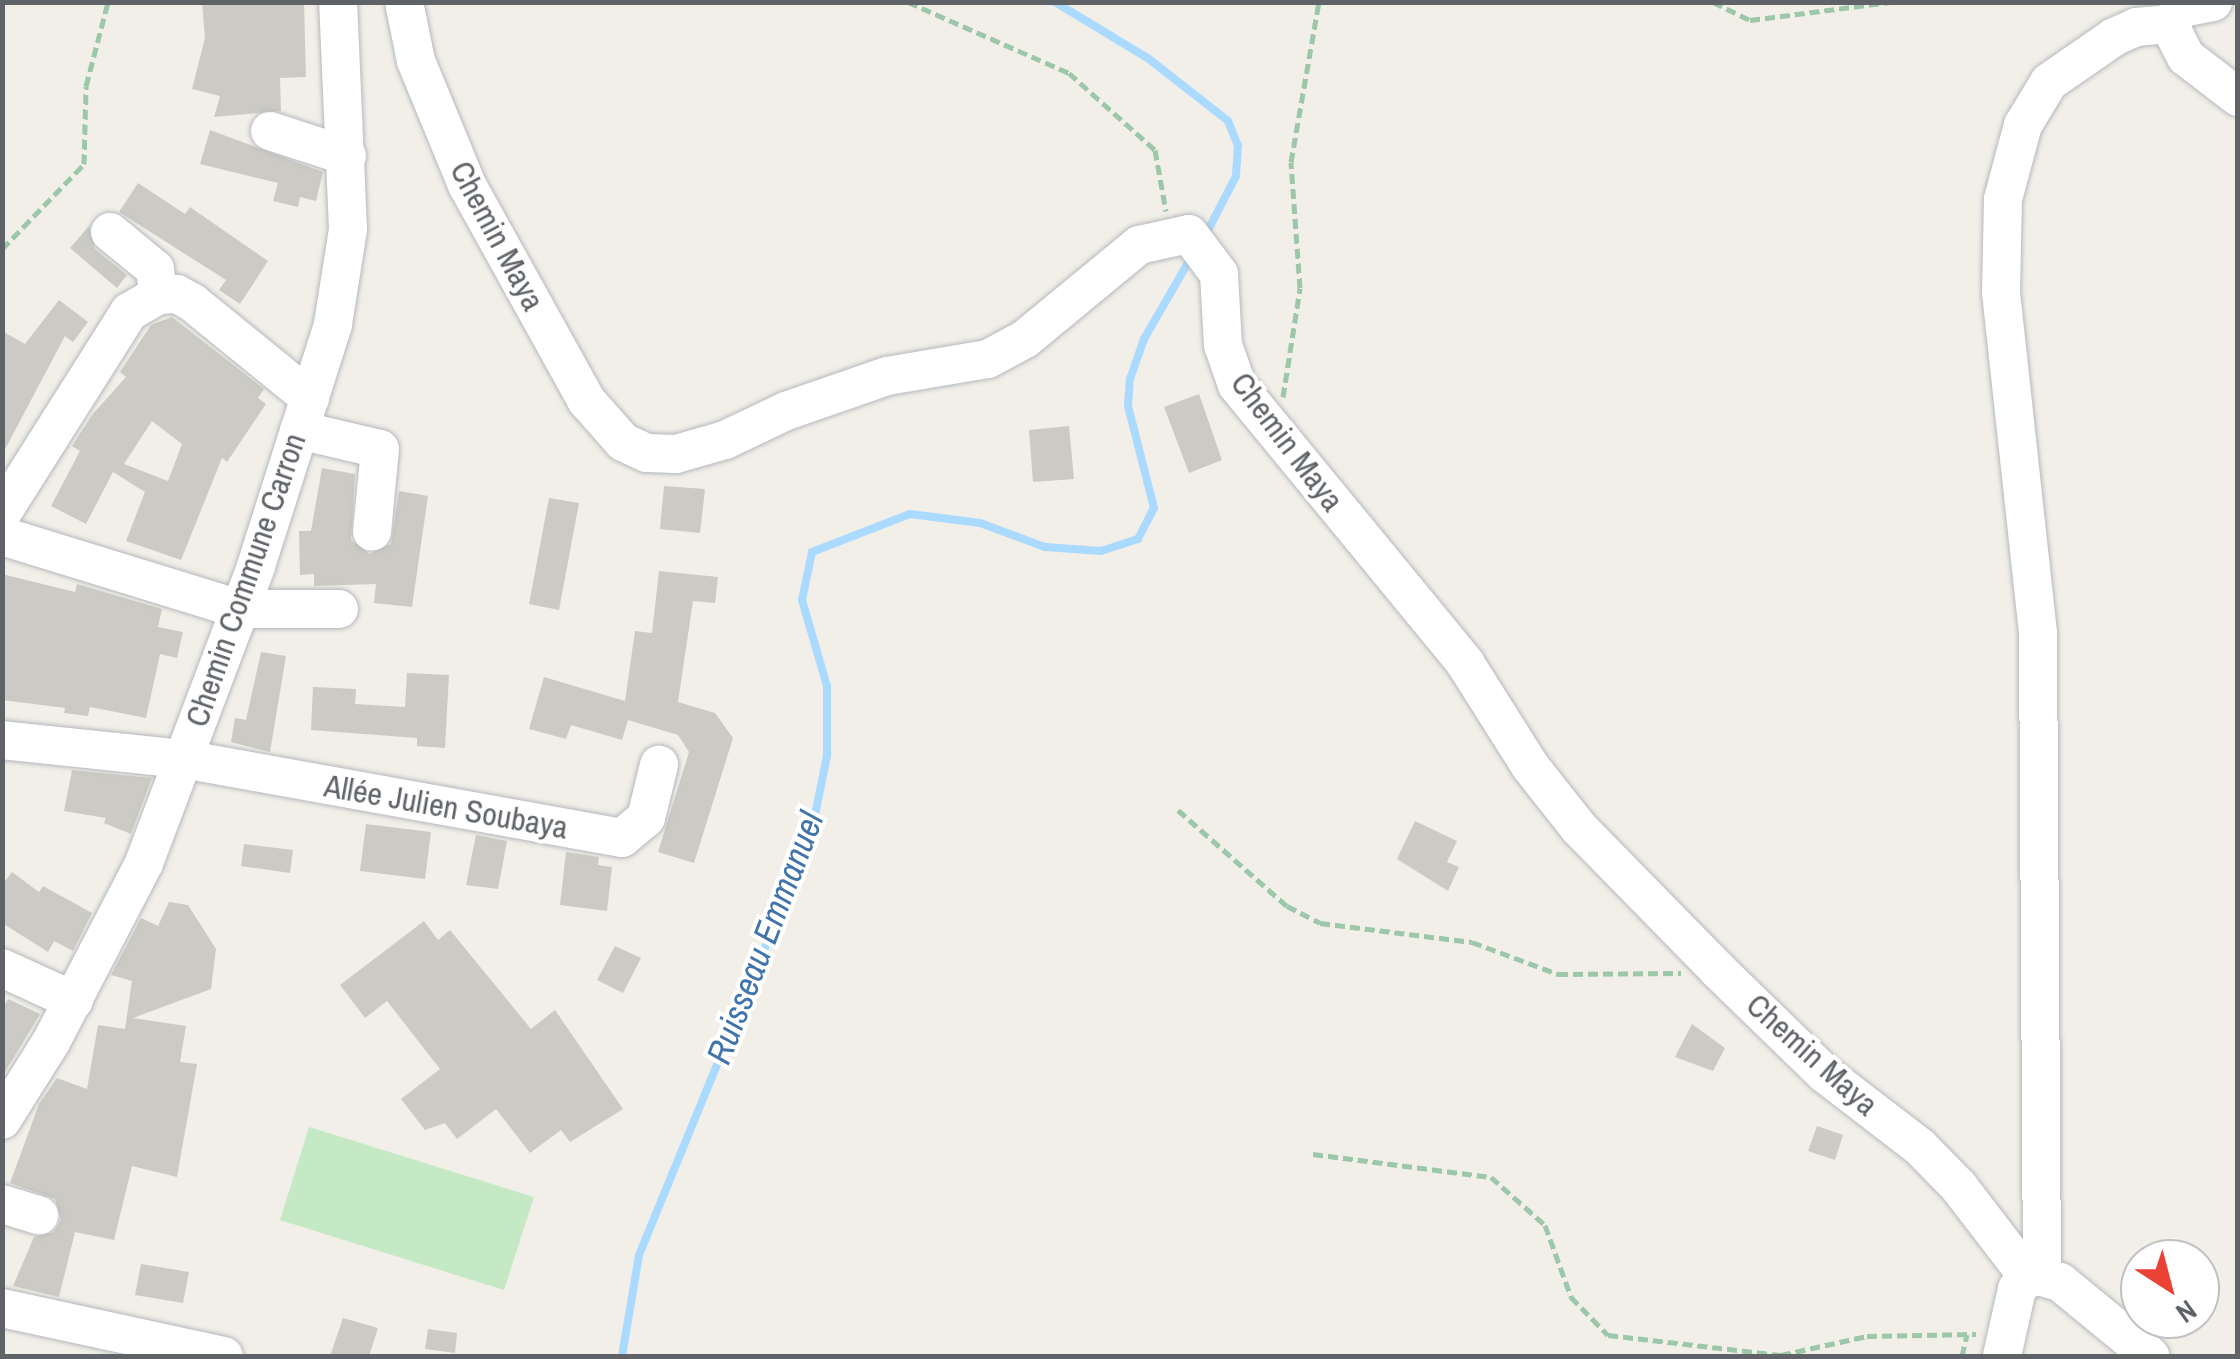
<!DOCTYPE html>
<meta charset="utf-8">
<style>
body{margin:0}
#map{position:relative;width:2240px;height:1359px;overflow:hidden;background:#f1efe8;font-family:"Archivo Narrow",sans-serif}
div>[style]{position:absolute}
.green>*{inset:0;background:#c5e8c5}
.stream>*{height:8px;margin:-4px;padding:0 4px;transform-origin:4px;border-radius:4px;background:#aadaff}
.building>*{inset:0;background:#cccac5}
.path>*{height:5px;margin-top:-2.5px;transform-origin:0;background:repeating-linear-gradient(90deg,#9cc7a9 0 10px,transparent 0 15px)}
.roads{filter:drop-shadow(0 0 2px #b5b8bc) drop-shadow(0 0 2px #b5b8bc)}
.minor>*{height:38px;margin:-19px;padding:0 19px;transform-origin:19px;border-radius:19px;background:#fff}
span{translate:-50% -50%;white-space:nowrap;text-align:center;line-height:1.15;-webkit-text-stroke:8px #fff;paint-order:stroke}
.street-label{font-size:32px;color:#5f6368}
.water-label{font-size:35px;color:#4174aa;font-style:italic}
.frame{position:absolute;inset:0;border:5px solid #5f6368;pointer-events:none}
.north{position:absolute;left:2120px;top:1239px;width:100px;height:100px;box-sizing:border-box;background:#fff;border:2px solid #bfc1c3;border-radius:50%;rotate:144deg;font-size:28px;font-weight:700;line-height:40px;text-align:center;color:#5f6368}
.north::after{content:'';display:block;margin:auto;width:35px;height:45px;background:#ea4335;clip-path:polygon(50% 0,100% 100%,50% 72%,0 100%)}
</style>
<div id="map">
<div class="green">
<i style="clip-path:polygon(309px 1127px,534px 1197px,504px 1290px,280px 1220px)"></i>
</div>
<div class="stream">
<i style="left:1055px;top:2px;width:110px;rotate:31.2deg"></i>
<i style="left:1149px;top:59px;width:100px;rotate:38.1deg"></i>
<i style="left:1228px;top:121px;width:27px;rotate:68deg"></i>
<i style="left:1238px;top:146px;width:30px;rotate:94deg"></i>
<i style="left:1236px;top:176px;width:68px;rotate:117.3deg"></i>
<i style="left:622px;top:1356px;width:102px;rotate:-80.4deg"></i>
<i style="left:639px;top:1255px;width:454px;rotate:-67.7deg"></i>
<i style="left:811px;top:835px;width:81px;rotate:-78.6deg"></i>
<i style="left:827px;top:756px;width:70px;rotate:-90deg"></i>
<i style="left:827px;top:686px;width:90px;rotate:-106.2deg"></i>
<i style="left:802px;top:600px;width:49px;rotate:-78.2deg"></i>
<i style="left:812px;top:552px;width:105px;rotate:-21.2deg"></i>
<i style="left:910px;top:514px;width:71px;rotate:7.3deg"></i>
<i style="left:980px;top:523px;width:69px;rotate:20.3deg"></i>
<i style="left:1045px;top:547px;width:56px;rotate:4.1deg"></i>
<i style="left:1101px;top:551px;width:39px;rotate:-18deg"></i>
<i style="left:1138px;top:539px;width:35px;rotate:-63deg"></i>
<i style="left:1154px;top:508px;width:105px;rotate:-104.3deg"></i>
<i style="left:1128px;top:406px;width:27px;rotate:-86deg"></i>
<i style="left:1130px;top:379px;width:42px;rotate:-70.7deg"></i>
<i style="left:1144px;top:339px;width:96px;rotate:-60deg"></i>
</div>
<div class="building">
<i style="clip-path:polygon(202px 2px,304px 2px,306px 77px,280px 78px,281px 111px,214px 117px,220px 96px,192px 89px,205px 38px)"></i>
<i style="clip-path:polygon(210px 130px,323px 172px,316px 201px,300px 197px,298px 207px,273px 201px,278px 183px,200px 164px)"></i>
<i style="clip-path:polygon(138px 183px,185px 214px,190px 207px,268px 261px,240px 304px,219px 290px,226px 280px,119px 212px)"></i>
<i style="clip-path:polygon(89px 226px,95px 249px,127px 275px,117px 288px,70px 248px)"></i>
<i style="clip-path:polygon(59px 300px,88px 322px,73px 342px,65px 336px,2px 455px,2px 331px,25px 344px)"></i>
<i style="clip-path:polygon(evenodd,172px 317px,264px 389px,258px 398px,266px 404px,227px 462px,222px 458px,181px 560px,126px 541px,145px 492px,113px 472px,86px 524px,51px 506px,80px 451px,72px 446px,92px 415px,126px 377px,120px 372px,151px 325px,172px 317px,152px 421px,182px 444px,168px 481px,124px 464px,152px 421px)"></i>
<i style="clip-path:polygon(1199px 394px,1222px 460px,1189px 473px,1164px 407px)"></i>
<i style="clip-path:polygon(1069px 426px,1074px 479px,1033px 482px,1029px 430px)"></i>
<i style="clip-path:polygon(322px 468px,355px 474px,351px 540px,369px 554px,391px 544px,399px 491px,428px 496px,412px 607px,374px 603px,376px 584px,314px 586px,314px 574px,300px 575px,299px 531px,311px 531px)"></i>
<i style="clip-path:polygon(664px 486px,705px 489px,700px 533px,660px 529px)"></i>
<i style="clip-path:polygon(549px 498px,579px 503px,559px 610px,529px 604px)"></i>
<i style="clip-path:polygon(659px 571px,718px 577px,715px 603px,693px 601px,678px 702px,715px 713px,733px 738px,694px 863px,658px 852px,689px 752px,678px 735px,628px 720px,622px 740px,571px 725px,566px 739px,529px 729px,544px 677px,625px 701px,635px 631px,652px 633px)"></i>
<i style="clip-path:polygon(2px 574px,75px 592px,77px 584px,162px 609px,158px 627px,183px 632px,177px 658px,160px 654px,146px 718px,90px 707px,88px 716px,64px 713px,65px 708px,2px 700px)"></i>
<i style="clip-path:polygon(261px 652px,286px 656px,270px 752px,231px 742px,235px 718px,246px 720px)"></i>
<i style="clip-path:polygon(407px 673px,449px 675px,445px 748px,417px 746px,417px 738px,311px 730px,313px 687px,356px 689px,355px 704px,405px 707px)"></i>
<i style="clip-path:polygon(72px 770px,152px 778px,131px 834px,104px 823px,106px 818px,64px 811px)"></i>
<i style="clip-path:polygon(1415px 821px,1457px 841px,1447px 862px,1459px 867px,1448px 891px,1397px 859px)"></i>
<i style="clip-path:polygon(366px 824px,431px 832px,425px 879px,360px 871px)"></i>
<i style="clip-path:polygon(476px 835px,507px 841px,498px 889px,466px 885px)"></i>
<i style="clip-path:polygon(244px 844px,293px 850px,290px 873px,241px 866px)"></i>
<i style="clip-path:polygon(566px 852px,599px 857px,598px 865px,612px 867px,607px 911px,560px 905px)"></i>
<i style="clip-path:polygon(12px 872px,39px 892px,43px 886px,92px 913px,73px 951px,54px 941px,48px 952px,2px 923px,2px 885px)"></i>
<i style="clip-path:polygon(169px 902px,188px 905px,216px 949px,211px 989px,133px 1018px,186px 1026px,180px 1062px,197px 1064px,177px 1177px,132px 1166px,114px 1240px,75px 1232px,59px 1297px,13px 1286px,34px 1237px,54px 1232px,61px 1220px,55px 1199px,10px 1183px,39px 1104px,57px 1078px,87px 1089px,98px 1025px,125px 1029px,132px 981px,111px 975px,141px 918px,158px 926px)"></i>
<i style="clip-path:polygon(424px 921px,438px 940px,450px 930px,531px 1029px,555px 1010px,623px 1109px,570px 1142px,561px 1130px,530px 1153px,496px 1109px,457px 1139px,445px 1123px,425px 1130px,401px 1099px,440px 1069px,387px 1001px,365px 1018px,340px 985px)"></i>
<i style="clip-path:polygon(615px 946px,641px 958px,623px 993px,597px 980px)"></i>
<i style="clip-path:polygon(8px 999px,40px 1014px,2px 1077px,2px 1010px)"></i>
<i style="clip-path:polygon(1692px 1024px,1725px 1048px,1713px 1071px,1675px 1057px)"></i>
<i style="clip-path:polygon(1817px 1126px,1843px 1135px,1835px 1160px,1808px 1151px)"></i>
<i style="clip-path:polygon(141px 1264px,189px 1272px,183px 1303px,135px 1295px)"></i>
<i style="clip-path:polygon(343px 1318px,378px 1328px,369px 1356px,330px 1356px)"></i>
<i style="clip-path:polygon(428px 1329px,457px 1333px,455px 1353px,425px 1349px)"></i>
</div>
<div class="path">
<i style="left:908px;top:2px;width:176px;rotate:23.8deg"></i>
<i style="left:1069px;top:73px;width:115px;rotate:41.8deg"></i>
<i style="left:1155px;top:150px;width:62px;rotate:79.8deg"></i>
<i style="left:1713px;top:2px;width:41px;rotate:25.9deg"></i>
<i style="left:1750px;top:20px;width:141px;rotate:-7.3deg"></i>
<i style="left:2px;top:249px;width:118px;rotate:-46deg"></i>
<i style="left:84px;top:164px;width:78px;rotate:-88.5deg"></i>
<i style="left:86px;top:86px;width:87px;rotate:-75.3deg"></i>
<i style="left:1283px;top:397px;width:110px;rotate:-81.1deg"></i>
<i style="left:1300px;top:288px;width:126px;rotate:-94.1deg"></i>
<i style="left:1291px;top:162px;width:162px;rotate:-80.1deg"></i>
<i style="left:1178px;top:810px;width:145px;rotate:41.4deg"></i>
<i style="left:1287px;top:906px;width:37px;rotate:27deg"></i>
<i style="left:1320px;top:923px;width:153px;rotate:7.1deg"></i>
<i style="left:1472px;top:942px;width:92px;rotate:20.4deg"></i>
<i style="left:1558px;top:974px;width:123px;rotate:-0.5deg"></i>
<i style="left:1313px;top:1154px;width:179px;rotate:7.4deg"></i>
<i style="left:1491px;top:1177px;width:72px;rotate:41.6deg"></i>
<i style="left:1545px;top:1225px;width:77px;rotate:70.1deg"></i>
<i style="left:1571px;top:1297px;width:53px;rotate:45.8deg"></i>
<i style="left:1608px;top:1335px;width:174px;rotate:6.6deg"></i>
<i style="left:1781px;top:1355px;width:88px;rotate:-12.5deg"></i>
<i style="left:1867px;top:1336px;width:109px;rotate:-1.1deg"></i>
<i style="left:1962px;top:1356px;width:22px;rotate:-77deg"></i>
</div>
<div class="roads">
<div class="minor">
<i style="left:404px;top:2px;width:60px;rotate:78.5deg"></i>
<i style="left:416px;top:61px;width:134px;rotate:67.6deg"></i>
<i style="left:467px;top:185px;width:246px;rotate:61deg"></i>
<i style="left:586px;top:400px;width:56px;rotate:48.6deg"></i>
<i style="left:623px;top:442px;width:26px;rotate:25deg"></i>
<i style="left:647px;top:453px;width:29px;rotate:2deg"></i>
<i style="left:676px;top:454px;width:51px;rotate:-15.9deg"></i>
<i style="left:725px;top:440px;width:68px;rotate:-25.4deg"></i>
<i style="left:786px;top:411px;width:107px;rotate:-19.1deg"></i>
<i style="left:887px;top:376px;width:102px;rotate:-9.6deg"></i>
<i style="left:988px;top:359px;width:42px;rotate:-28.4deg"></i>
<i style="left:1025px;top:339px;width:148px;rotate:-39.5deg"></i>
<i style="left:1139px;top:245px;width:51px;rotate:-12.4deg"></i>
<i style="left:1189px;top:234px;width:50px;rotate:53.1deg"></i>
<i style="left:1219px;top:274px;width:71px;rotate:86.8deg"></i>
<i style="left:1223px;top:345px;width:42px;rotate:70.7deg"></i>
<i style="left:1237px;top:385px;width:360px;rotate:50.6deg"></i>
<i style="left:1465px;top:663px;width:122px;rotate:57.7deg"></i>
<i style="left:1530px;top:766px;width:79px;rotate:51.7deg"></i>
<i style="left:1579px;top:828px;width:199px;rotate:45.6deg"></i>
<i style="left:1718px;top:970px;width:149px;rotate:44.2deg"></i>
<i style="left:1825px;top:1074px;width:120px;rotate:37.5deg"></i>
<i style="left:1920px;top:1147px;width:56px;rotate:45.7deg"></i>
<i style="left:1959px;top:1187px;width:113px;rotate:52.5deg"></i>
<i style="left:2213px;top:2px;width:32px;rotate:169deg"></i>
<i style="left:2182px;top:8px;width:21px;rotate:129deg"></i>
<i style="left:2169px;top:24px;width:37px;rotate:63deg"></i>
<i style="left:2186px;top:57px;width:66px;rotate:37.6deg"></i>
<i style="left:270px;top:131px;width:81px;rotate:18deg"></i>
<i style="left:110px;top:232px;width:58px;rotate:39.4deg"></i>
<i style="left:155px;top:269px;width:26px;rotate:83deg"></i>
<i style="left:299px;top:430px;width:83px;rotate:13.2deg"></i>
<i style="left:380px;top:449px;width:83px;rotate:95.5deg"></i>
<i style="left:2px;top:513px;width:238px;rotate:-57.7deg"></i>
<i style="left:129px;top:312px;width:34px;rotate:-30deg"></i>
<i style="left:158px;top:295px;width:19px;rotate:-3deg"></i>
<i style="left:177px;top:294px;width:18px;rotate:29deg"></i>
<i style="left:193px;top:303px;width:151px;rotate:39.1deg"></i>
<i style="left:2px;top:536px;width:249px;rotate:17.1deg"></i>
<i style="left:240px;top:609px;width:99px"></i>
<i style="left:2px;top:740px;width:182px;rotate:6deg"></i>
<i style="left:183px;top:759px;width:446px;rotate:10.2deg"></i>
<i style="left:622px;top:838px;width:31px;rotate:-40deg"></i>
<i style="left:646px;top:818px;width:55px;rotate:-76.2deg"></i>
<i style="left:2px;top:968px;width:79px;rotate:24.6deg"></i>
<i style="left:2px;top:1120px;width:92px;rotate:-57.9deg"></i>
<i style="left:51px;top:1042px;width:202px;rotate:-62.5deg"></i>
<i style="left:144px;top:863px;width:317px;rotate:-69.3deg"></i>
<i style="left:256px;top:566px;width:254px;rotate:-72.3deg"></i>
<i style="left:333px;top:324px;width:96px;rotate:-81deg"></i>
<i style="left:348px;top:229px;width:227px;rotate:-92.5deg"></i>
<i style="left:2px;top:1204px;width:39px;rotate:17deg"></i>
<i style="left:2042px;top:1277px;width:644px;rotate:-90.36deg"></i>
<i style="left:2038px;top:633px;width:342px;rotate:-96.2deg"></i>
<i style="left:2001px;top:293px;width:94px;rotate:-88.8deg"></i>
<i style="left:2003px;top:199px;width:77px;rotate:-74.9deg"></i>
<i style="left:2023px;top:125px;width:50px;rotate:-58.8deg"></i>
<i style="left:2049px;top:82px;width:79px;rotate:-34.7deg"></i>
<i style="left:2114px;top:37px;width:24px;rotate:-24deg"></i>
<i style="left:2136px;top:27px;width:33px;rotate:-5deg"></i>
<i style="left:2px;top:1308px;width:227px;rotate:12.2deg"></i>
<i style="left:2002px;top:1356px;width:69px;rotate:-77.4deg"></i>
<i style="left:2017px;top:1289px;width:16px;rotate:-47deg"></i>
<i style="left:2028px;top:1277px;width:14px"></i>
<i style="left:2042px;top:1277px;width:19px;rotate:16deg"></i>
<i style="left:2060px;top:1282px;width:117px;rotate:39.4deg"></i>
</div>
</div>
<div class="street-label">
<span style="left:497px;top:236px;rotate:62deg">Chemin Maya</span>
<span style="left:1287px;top:442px;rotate:53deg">Chemin Maya</span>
<span style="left:246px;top:580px;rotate:-71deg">Chemin Commune Carron</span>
<span style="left:446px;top:807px;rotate:10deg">Allée Julien Soubaya</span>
<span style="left:1812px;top:1055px;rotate:42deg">Chemin Maya</span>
</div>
<div class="water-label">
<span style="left:765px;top:938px;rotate:-69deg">Ruisseau Emmanuel</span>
</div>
<div class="frame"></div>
<div class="north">N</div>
</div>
